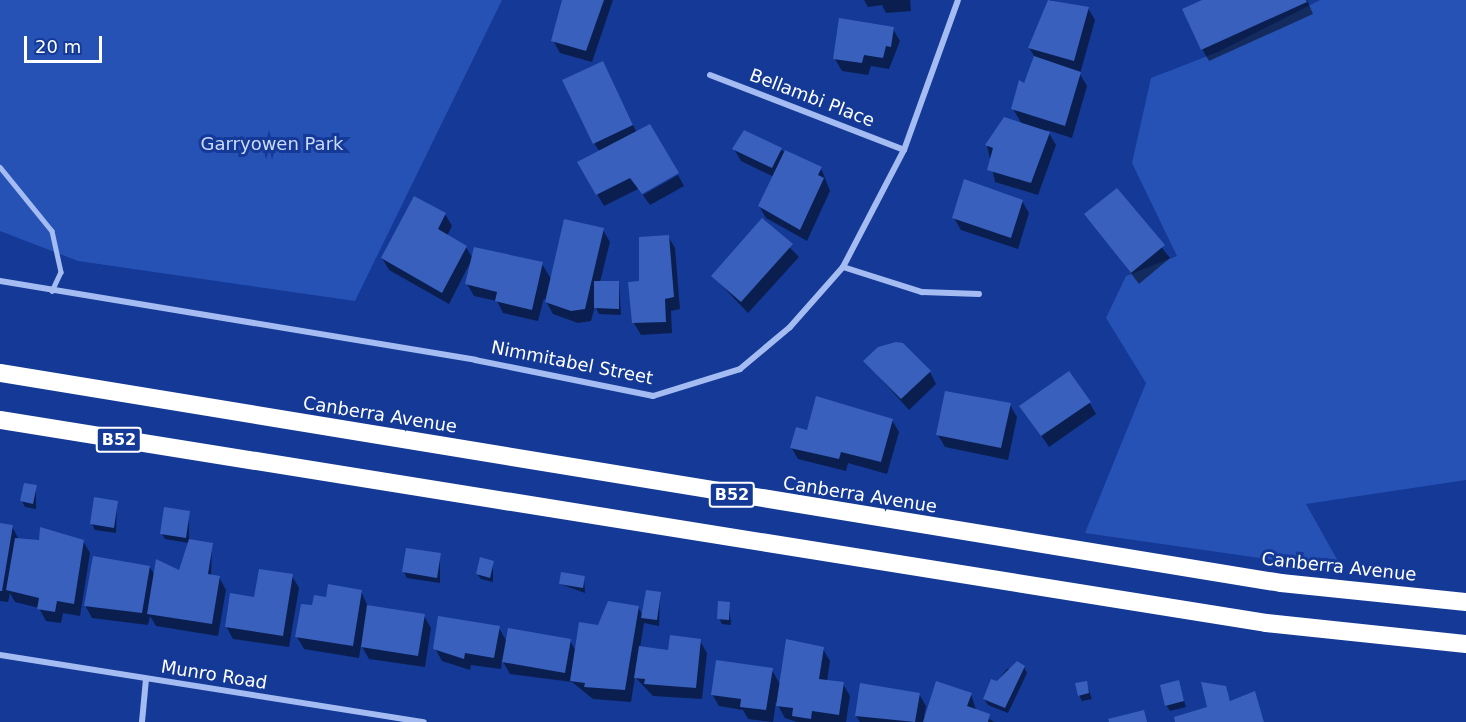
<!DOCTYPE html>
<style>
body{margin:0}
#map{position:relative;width:1466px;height:722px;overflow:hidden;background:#143996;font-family:"DejaVu Sans",sans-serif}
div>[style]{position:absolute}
.green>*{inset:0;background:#2752b5}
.shadow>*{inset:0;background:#0007}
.building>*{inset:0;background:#3860bc}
.lane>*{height:4.5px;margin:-2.25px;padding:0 2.25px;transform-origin:2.25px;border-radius:2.25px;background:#a4bcf2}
.street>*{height:6px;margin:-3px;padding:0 3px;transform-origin:3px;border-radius:3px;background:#a4bcf2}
.highway>*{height:18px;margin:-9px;padding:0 9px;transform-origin:9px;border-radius:9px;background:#fff}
span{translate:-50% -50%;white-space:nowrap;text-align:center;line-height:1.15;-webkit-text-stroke:6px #143996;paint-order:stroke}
.shield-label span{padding:2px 4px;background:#143996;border:2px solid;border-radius:4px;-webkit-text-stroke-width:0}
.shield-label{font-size:16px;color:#fff;font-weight:700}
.street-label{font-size:18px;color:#fff}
.park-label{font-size:18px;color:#ccdbfd}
.scale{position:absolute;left:24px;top:36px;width:78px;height:27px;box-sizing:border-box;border:3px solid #fff;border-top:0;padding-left:8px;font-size:18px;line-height:21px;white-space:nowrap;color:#fff;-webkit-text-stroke:4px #143996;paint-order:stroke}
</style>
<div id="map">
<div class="green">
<i style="clip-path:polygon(0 0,502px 0,355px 301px,78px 261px,0 231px)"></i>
<i style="clip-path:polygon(1320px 0,1466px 0,1466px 480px,1306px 504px,1343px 570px,1085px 533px,1146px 383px,1106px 318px,1126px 276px,1177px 256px,1132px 163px,1151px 78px,1218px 52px)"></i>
</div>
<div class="shadow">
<i style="clip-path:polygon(564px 0,613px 0,592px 62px,560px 53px,553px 40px)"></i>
<i style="clip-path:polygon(864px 0,910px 0,911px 11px,886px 13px,882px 5px,868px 7px)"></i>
<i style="clip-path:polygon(1049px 0,1088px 8px,1095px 20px,1080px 74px,1087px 86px,1072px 138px,1047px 130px,1056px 145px,1038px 195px,995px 182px,987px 145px,1022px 124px,1013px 109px,1035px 57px,1029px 48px)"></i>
<i style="clip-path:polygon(1205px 0,1307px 0,1313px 14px,1209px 61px,1202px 49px)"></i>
<i style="clip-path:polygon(893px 29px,900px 41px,889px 69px,871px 66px,868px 75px,842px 71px,835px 59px)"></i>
<i style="clip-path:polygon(609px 75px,637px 133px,638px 189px,604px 206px,579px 163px,600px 152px,594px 143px)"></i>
<i style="clip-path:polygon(734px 149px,781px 150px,821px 168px,830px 191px,807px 241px,766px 218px,759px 206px,774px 177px,741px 161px)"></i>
<i style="clip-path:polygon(678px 175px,684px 186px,650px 205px,643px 195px)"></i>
<i style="clip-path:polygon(1116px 190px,1170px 258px,1139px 284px,1086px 214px)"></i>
<i style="clip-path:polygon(1022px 201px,1029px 213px,1018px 249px,961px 230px,954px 218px)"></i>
<i style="clip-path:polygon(445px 214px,452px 226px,447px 236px,466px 247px,473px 259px,542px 264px,551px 279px,603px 230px,610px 242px,600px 282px,619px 282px,621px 315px,599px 314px,595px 306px,591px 321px,578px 323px,553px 314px,544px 298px,538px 321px,503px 313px,497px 301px,474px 296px,467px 284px,470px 263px,449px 304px,389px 270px,382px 258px)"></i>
<i style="clip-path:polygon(763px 220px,799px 257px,748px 313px,713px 276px)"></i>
<i style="clip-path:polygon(668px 236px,675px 248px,680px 309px,671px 311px,672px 333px,641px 335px,634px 323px,640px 283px)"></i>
<i style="clip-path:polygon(865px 361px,930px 372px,936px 384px,909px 410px)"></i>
<i style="clip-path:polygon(1089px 402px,1096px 414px,1049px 447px,1021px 406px)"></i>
<i style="clip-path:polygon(1010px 405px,1017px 417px,1008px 460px,945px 447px,938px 435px)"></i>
<i style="clip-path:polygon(892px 420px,899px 432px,887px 474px,848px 463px,846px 471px,798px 459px,791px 447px,808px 431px)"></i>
<i style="clip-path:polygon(36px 486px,36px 509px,25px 507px,22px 501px)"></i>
<i style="clip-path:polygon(117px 503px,116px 533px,95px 530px,92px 524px)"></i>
<i style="clip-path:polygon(189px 512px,189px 540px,212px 544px,211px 576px,219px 577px,226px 590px,218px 636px,156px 626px,150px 616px,148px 625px,92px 618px,85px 605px,150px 567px,155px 576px,179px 572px,189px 543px,165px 539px,162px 534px)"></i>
<i style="clip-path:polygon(0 524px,12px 526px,19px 540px,83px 541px,90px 553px,80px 616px,63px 613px,61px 623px,46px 621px,39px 608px,15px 602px,10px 593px,8px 602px,0 601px)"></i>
<i style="clip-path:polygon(440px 555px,440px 583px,407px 578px,404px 572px)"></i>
<i style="clip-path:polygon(493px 562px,493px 582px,481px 579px,477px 574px)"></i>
<i style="clip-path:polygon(292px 576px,299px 588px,289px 647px,233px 639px,226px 626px)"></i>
<i style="clip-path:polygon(584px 577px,585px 593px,560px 584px)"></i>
<i style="clip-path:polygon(361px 591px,368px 607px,424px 616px,431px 628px,425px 667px,369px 659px,361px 645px,359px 658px,304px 649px,297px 637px,313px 607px)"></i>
<i style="clip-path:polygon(660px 593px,659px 626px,644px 623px,640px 648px,669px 652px,700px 641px,707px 653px,702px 699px,653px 696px,635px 677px,631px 702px,593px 699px,572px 682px,510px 674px,502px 660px,501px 669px,471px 665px,470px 670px,442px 661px,435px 648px,499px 628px,507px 642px,570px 641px,576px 651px,599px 627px,638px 607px,643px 616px)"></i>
<i style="clip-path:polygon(729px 603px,731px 625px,722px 624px,719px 618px)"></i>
<i style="clip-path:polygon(823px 649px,830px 661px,827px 681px,843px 684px,850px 696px,846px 722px,797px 722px,785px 718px,776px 702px,773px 722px,748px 719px,743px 710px,719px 706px,712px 694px,772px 670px,781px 686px)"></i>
<i style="clip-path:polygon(1024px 667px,1027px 673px,1008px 713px,988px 705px,984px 699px,1007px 669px)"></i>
<i style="clip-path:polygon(1086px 682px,1092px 699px,1082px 701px,1079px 695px)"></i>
<i style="clip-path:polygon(1178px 682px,1186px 707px,1170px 711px,1166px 705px)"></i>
<i style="clip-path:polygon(1225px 688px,1231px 702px,1255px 693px,1264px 722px,1177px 722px,1209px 708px)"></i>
<i style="clip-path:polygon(919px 694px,926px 706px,924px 717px,971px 694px,976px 710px,994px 722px,860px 722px,856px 716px)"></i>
</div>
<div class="building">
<i style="clip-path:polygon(562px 0,604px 0,586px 51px,551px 41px)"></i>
<i style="clip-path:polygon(1048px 0,1089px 7px,1074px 61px,1028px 48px)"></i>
<i style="clip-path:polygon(1202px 0,1306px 0,1307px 2px,1201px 50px,1182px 9px)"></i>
<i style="clip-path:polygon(839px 18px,894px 27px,891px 47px,886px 46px,883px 58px,864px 55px,862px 63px,833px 59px)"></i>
<i style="clip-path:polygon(1034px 56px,1081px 72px,1065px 126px,1011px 109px,1019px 80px,1024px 83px)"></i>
<i style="clip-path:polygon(603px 61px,633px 125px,593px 144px,562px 80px)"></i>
<i style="clip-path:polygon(1004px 117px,1050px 132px,1031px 183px,987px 170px,993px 148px,985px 145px)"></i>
<i style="clip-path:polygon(650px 124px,679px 173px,642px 194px,630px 178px,596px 195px,577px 162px)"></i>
<i style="clip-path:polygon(744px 130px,782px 148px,772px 168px,732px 149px)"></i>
<i style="clip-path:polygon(785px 150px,822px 167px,818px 175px,824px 178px,800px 230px,758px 206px)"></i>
<i style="clip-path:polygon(964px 179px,1023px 200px,1011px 238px,952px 218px)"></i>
<i style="clip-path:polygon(1117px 188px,1165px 245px,1131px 273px,1084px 214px)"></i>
<i style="clip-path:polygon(414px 196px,446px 213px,438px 229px,467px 246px,442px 293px,381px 258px)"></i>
<i style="clip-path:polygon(762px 218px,793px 244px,741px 302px,711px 276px)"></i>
<i style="clip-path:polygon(564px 219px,604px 228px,585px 309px,571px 311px,545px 302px)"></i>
<i style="clip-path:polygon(669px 235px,674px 297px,665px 299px,666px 322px,632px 323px,628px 282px,639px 281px,639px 237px)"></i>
<i style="clip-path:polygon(474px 247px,543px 262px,532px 310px,495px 301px,497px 292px,465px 284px)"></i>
<i style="clip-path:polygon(594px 281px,619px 281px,619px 309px,594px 308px)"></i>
<i style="clip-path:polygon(896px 342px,903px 343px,931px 371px,901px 399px,863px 361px,878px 347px)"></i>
<i style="clip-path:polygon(1069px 371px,1091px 402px,1041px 436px,1019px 406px)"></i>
<i style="clip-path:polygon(945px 391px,1011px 403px,1001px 448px,936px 435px)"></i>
<i style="clip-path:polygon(816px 396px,893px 419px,881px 462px,841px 452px,839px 459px,790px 448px,796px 427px,807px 430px)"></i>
<i style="clip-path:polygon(24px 483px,37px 485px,33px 504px,20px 501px)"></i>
<i style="clip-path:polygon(94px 497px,118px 501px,114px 528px,90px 524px)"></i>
<i style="clip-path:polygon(164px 507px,190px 511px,186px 538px,160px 534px)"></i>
<i style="clip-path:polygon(0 523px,13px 525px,2px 591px,0 591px)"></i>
<i style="clip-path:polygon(40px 527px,84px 540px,74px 604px,57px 601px,55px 612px,37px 609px,39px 598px,6px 590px,15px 538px,39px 540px)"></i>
<i style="clip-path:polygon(189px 539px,213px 543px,208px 574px,220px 576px,212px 624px,147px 614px,156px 559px,179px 570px)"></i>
<i style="clip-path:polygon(406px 548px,441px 553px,437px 578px,402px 572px)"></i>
<i style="clip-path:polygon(93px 556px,150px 566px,142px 613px,84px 606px)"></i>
<i style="clip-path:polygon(480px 557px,494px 561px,490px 578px,476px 574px)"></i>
<i style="clip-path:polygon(259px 569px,293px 574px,283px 636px,225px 627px,230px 593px,254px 597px)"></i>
<i style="clip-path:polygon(561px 572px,585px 576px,583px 588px,559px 584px)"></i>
<i style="clip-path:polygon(328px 584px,362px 590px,353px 646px,295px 637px,301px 604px,312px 605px,314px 595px,326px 597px)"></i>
<i style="clip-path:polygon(646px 590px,661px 592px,657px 620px,641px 618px)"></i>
<i style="clip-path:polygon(608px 601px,639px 606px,625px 690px,584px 687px,585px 683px,570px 681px,579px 622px,598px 625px)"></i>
<i style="clip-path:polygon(718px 601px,730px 602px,729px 620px,717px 619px)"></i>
<i style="clip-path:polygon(367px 605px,425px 614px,418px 656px,361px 647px)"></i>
<i style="clip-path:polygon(438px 616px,500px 626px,494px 658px,465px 653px,464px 659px,433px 649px)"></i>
<i style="clip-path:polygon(508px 628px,571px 639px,565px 673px,502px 662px)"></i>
<i style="clip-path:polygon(670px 635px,701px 639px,696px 688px,644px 684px,645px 679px,634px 678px,639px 646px,668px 650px)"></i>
<i style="clip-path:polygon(786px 639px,824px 647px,819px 679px,844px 682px,839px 715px,812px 711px,811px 719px,792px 716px,793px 708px,776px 706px)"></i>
<i style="clip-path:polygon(716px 660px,773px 668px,766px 710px,740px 707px,741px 699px,711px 695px)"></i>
<i style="clip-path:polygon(1017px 661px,1025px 666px,1005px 708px,983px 699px,991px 679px,997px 681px)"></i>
<i style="clip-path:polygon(1179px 680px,1184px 701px,1165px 706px,1160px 685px)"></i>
<i style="clip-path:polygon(936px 681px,972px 693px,967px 706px,990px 714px,988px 722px,923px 722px)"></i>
<i style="clip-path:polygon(1087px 681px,1089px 693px,1078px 696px,1075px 683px)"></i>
<i style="clip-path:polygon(1201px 682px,1226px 686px,1230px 701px,1255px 691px,1264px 722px,1175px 722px,1174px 717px,1207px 707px)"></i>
<i style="clip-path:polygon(860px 683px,920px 693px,915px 722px,855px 716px)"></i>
<i style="clip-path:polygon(1144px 710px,1147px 722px,1109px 722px,1108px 719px)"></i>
</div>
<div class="lane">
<i style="left:0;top:167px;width:82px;rotate:50.9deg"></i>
<i style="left:52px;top:231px;width:42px;rotate:77.6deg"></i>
<i style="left:61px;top:272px;width:21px;rotate:115deg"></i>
</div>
<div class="street">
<i style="left:710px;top:75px;width:208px;rotate:21.1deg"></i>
<i style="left:843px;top:267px;width:83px;rotate:17.6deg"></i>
<i style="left:922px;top:292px;width:57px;rotate:2deg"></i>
<i style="left:0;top:281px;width:482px;rotate:9.4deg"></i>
<i style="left:475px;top:360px;width:182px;rotate:11.4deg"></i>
<i style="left:653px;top:396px;width:91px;rotate:-17.2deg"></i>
<i style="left:740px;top:369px;width:65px;rotate:-40deg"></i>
<i style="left:790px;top:327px;width:80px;rotate:-48.5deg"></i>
<i style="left:843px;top:267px;width:132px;rotate:-62.5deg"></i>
<i style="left:904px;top:150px;width:159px;rotate:-70.2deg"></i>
<i style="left:0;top:655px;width:429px;rotate:9deg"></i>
<i style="left:142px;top:722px;width:43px;rotate:-84.7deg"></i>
</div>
<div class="highway">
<i style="left:0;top:373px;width:1298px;rotate:9.31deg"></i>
<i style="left:1281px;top:583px;width:186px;rotate:5.9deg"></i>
<i style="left:0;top:420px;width:1282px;rotate:9.11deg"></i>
<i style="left:1266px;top:623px;width:201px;rotate:6deg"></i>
</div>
<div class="shield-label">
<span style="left:119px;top:440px">B52</span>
<span style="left:732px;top:495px">B52</span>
</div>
<div class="street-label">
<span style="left:812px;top:98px;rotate:21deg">Bellambi Place</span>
<span style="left:572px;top:363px;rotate:11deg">Nimmitabel Street</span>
<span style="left:380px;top:415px;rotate:9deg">Canberra Avenue</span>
<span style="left:860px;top:495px;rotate:9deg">Canberra Avenue</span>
<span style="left:1339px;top:567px;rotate:6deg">Canberra Avenue</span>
<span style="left:214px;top:675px;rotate:9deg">Munro Road</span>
</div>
<div class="park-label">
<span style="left:272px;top:144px">Garryowen Park</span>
</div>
<div class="scale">20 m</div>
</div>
